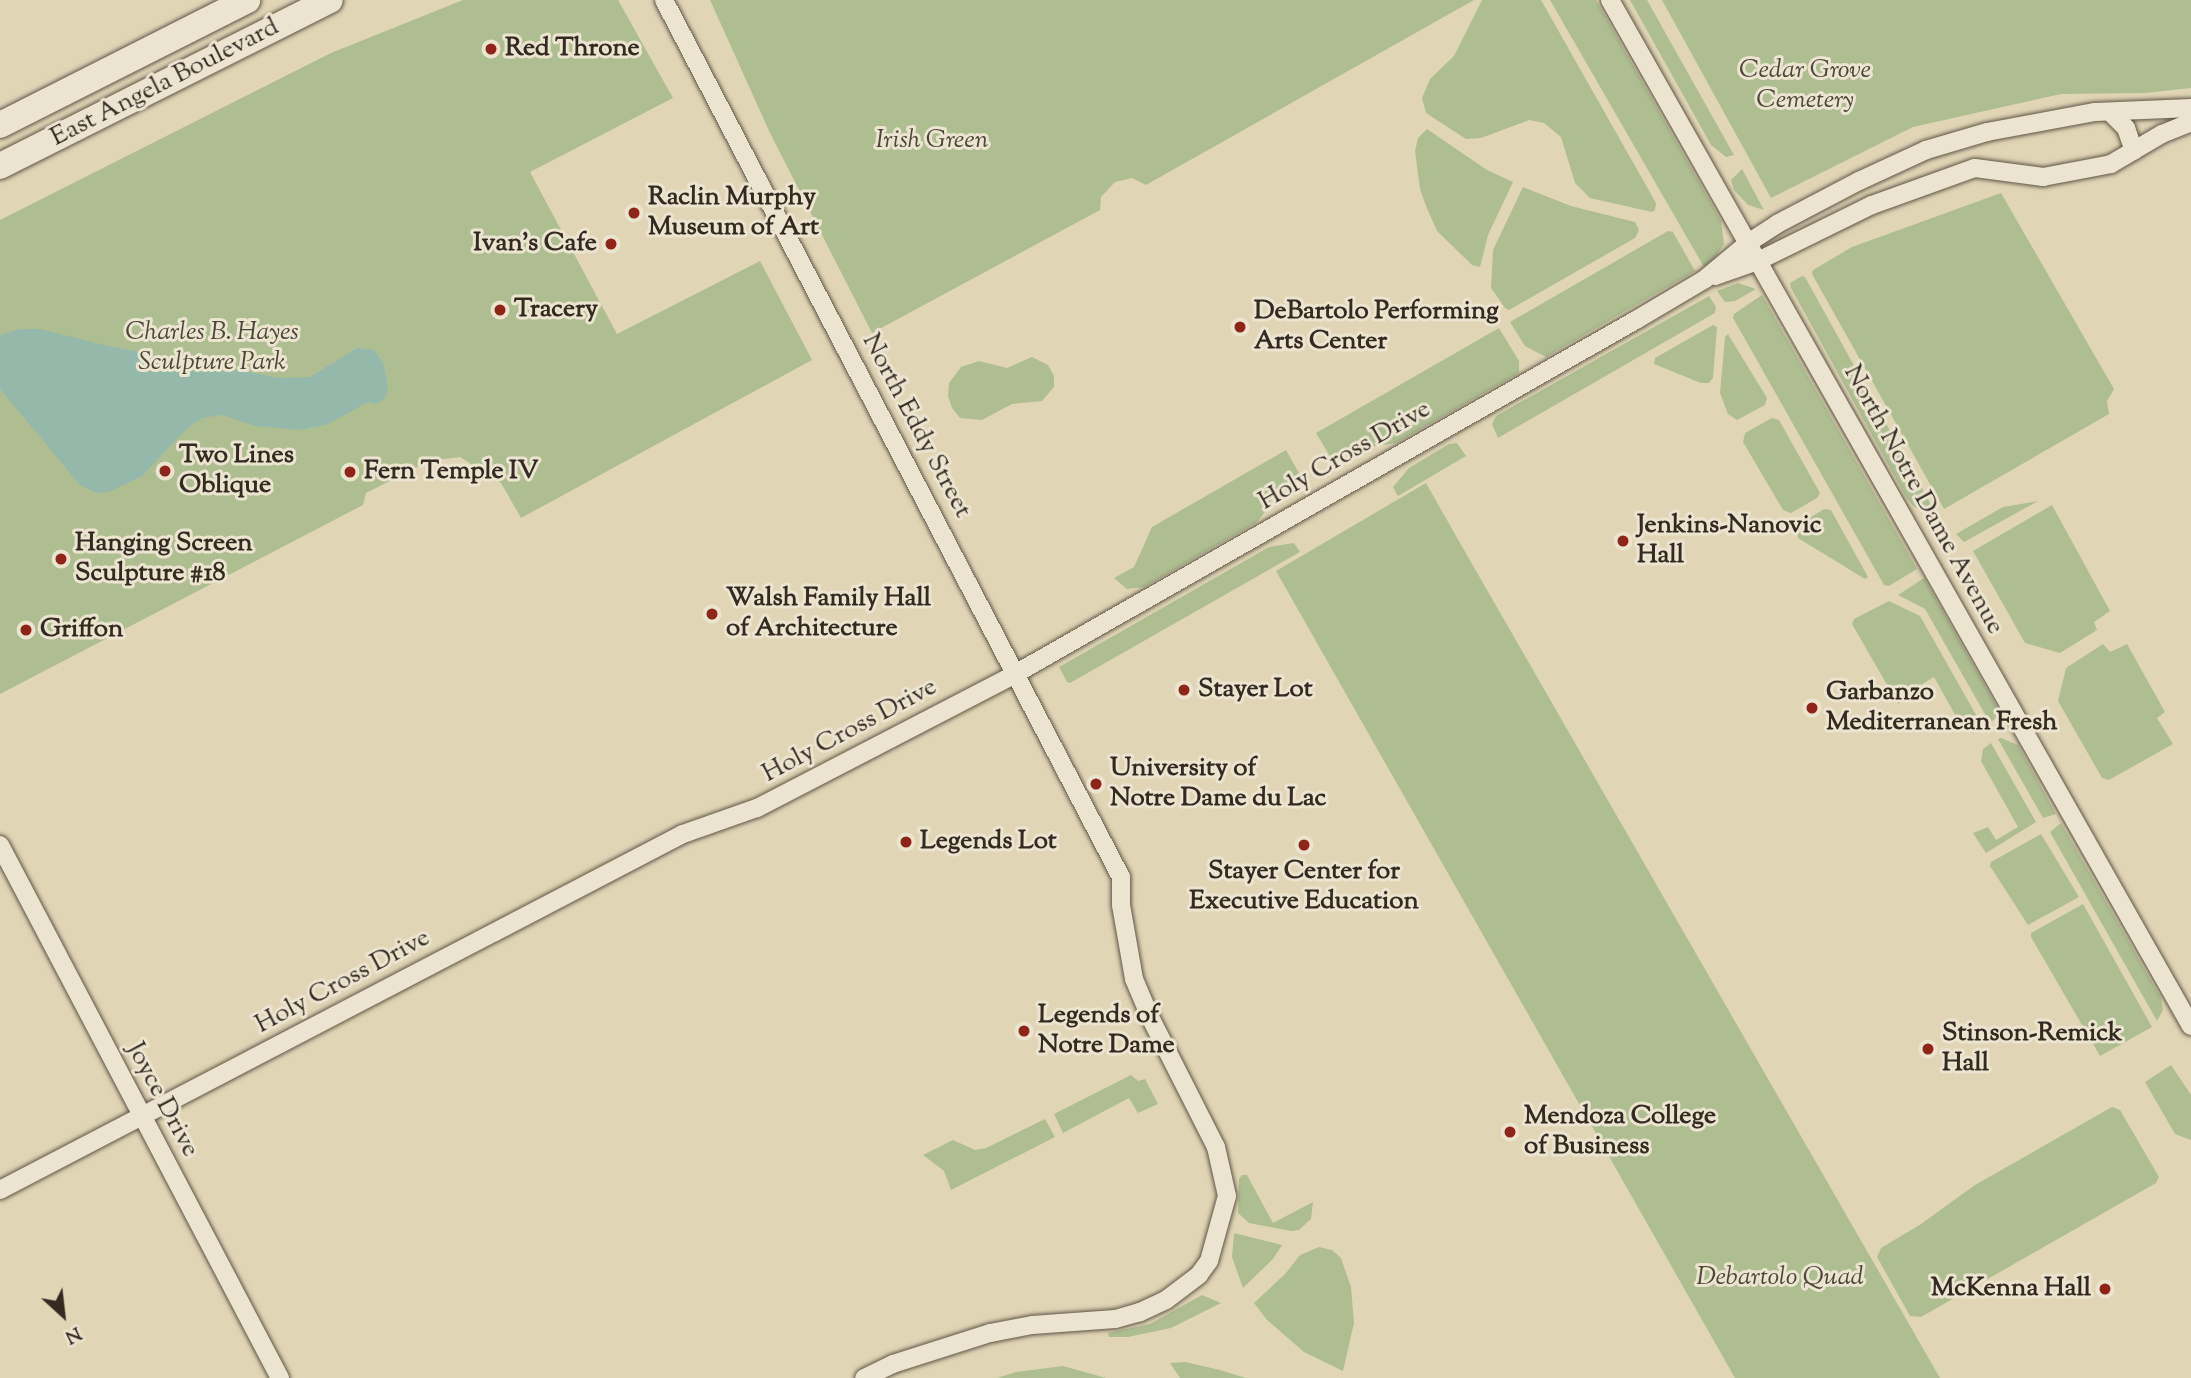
<!DOCTYPE html>
<style>
body{margin:0}
#map{position:relative;width:2191px;height:1378px;overflow:hidden;background:#e0d6b5;font-family:"Sorts Mill Goudy",serif}
div>[style]{position:absolute}
.green>*{inset:0;background:#aebe91}
.water>*{inset:0;background:#94b9ab}
.roads{filter:drop-shadow(0 0 2px #5e5646) drop-shadow(0 0 2px #5e5646)}
.street>*{height:18px;margin:-9px;padding:0 9px;transform-origin:9px;border-radius:9px;background:#ebe4cf}
.secondary>*{height:26px;margin:-13px;padding:0 13px;transform-origin:13px;border-radius:13px;background:#ebe4cf}
.dots>*{width:19px;height:19px;translate:-50% -50%;box-sizing:border-box;border:4px solid #ebe4cf;border-radius:50%}
span{translate:-50% -50%;white-space:nowrap;text-align:center;line-height:1.15;-webkit-text-stroke:6px #ebe4cf;paint-order:stroke}
.poi-label{font-size:26px;color:#332b21;font-weight:700}
.left{translate:0 -50%;text-align:left}
.right{translate:-100% -50%;text-align:right}
.park-label{font-size:26px;color:#4c4837;font-style:italic}
.street-label{font-size:26px;color:#332b21}
.north{position:absolute;left:28px;top:1280px;width:70px;height:70px;-webkit-text-stroke:5px #ebe4cf;paint-order:stroke;rotate:153deg;font-size:19px;font-weight:700;line-height:28px;text-align:center;color:#332b21}
.north::after{content:'';display:block;margin:auto;width:24px;height:32px;background:#332b21;clip-path:polygon(50% 0,100% 100%,50% 72%,0 100%)}
</style>
<div id="map">
<div class="green">
<i style="clip-path:polygon(463px 0,618px 0,673px 98px,530px 172px,617px 334px,760px 261px,812px 360px,521px 518px,501px 483px,460px 457px,429px 461px,366px 493px,363px 505px,0 694px,0 220px,331px 53px)"></i>
<i style="clip-path:polygon(710px 0,1474px 0,1146px 185px,1132px 178px,1115px 182px,1101px 197px,1100px 210px,872px 333px,770px 133px)"></i>
<i style="clip-path:polygon(1482px 0,1541px 0,1656px 203px,1655px 210px,1652px 212px,1590px 198px,1575px 183px,1561px 137px,1544px 123px,1529px 120px,1481px 138px,1466px 139px,1426px 113px,1422px 98px,1430px 79px,1454px 56px)"></i>
<i style="clip-path:polygon(1550px 0,1596px 0,1721px 221px,1724px 244px,1714px 259px,1704px 267px)"></i>
<i style="clip-path:polygon(1630px 0,1647px 0,1734px 155px,1726px 157px,1711px 145px)"></i>
<i style="clip-path:polygon(1662px 0,2191px 0,2191px 88px,2145px 93px,2061px 94px,1913px 127px,1771px 198px)"></i>
<i style="clip-path:polygon(1427px 129px,1487px 170px,1513px 182px,1488px 235px,1480px 267px,1472px 265px,1437px 231px,1426px 206px,1420px 189px,1415px 151px,1418px 138px)"></i>
<i style="clip-path:polygon(1742px 169px,1764px 210px,1748px 205px,1734px 190px,1731px 180px)"></i>
<i style="clip-path:polygon(1523px 187px,1571px 206px,1635px 222px,1639px 230px,1635px 238px,1509px 310px,1505px 308px,1491px 288px,1493px 250px)"></i>
<i style="clip-path:polygon(2001px 193px,2114px 389px,2107px 401px,2109px 414px,1944px 509px,1812px 274px,1813px 270px,1852px 247px)"></i>
<i style="clip-path:polygon(1668px 231px,1673px 232px,1695px 271px,1546px 357px,1525px 346px,1510px 322px)"></i>
<i style="clip-path:polygon(1802px 276px,1805px 277px,1935px 512px,1926px 513px,1913px 506px,1906px 497px,1791px 288px,1790px 283px)"></i>
<i style="clip-path:polygon(1738px 283px,1756px 289px,1735px 301px,1725px 302px,1717px 291px)"></i>
<i style="clip-path:polygon(1762px 295px,1917px 569px,1889px 586px,1884px 585px,1733px 318px,1734px 314px)"></i>
<i style="clip-path:polygon(1709px 296px,1716px 307px,1715px 313px,1498px 438px,1492px 424px,1496px 416px)"></i>
<i style="clip-path:polygon(1713px 325px,1717px 327px,1713px 378px,1709px 383px,1701px 383px,1654px 364px,1655px 358px)"></i>
<i style="clip-path:polygon(1499px 328px,1519px 361px,1519px 373px,1396px 443px,1370px 447px,1364px 439px,1331px 458px,1316px 433px)"></i>
<i style="clip-path:polygon(1728px 334px,1767px 398px,1765px 405px,1737px 420px,1728px 414px,1720px 393px,1725px 337px)"></i>
<i style="clip-path:polygon(1032px 357px,1048px 365px,1054px 376px,1054px 387px,1042px 401px,1012px 404px,982px 420px,960px 418px,952px 408px,948px 396px,949px 383px,961px 367px,979px 361px,1007px 368px)"></i>
<i style="clip-path:polygon(1772px 418px,1779px 420px,1820px 493px,1817px 498px,1791px 513px,1783px 510px,1743px 442px,1745px 433px)"></i>
<i style="clip-path:polygon(1457px 443px,1466px 456px,1398px 496px,1393px 487px,1409px 468px,1449px 444px)"></i>
<i style="clip-path:polygon(1286px 450px,1300px 475px,1268px 495px,1272px 503px,1257px 522px,1144px 587px,1127px 589px,1114px 578px,1134px 567px,1152px 527px)"></i>
<i style="clip-path:polygon(1426px 483px,1464px 550px,1940px 1378px,1735px 1378px,1276px 571px)"></i>
<i style="clip-path:polygon(2038px 501px,1964px 542px,1956px 534px,2003px 507px)"></i>
<i style="clip-path:polygon(2052px 505px,2110px 611px,2094px 622px,2097px 630px,2060px 653px,2025px 643px,1973px 551px)"></i>
<i style="clip-path:polygon(1824px 509px,1831px 510px,1868px 577px,1865px 579px,1798px 538px,1797px 526px)"></i>
<i style="clip-path:polygon(1294px 543px,1300px 552px,1070px 683px,1067px 682px,1059px 667px,1269px 547px)"></i>
<i style="clip-path:polygon(1924px 578px,1998px 709px,1997px 717px,1990px 723px,1925px 609px,1898px 595px)"></i>
<i style="clip-path:polygon(1889px 601px,1920px 616px,1983px 727px,1973px 733px,1963px 729px,1934px 677px,1916px 688px,1917px 694px,1898px 704px,1852px 624px,1854px 619px)"></i>
<i style="clip-path:polygon(2103px 644px,2110px 652px,2127px 644px,2165px 712px,2157px 718px,2173px 744px,2109px 780px,2102px 778px,2058px 701px,2066px 668px)"></i>
<i style="clip-path:polygon(2001px 738px,2018px 745px,2056px 814px,2043px 818px,1998px 739px)"></i>
<i style="clip-path:polygon(1991px 743px,2036px 822px,1986px 853px,1973px 833px,1988px 827px,1996px 840px,2018px 827px,1981px 761px,1983px 749px)"></i>
<i style="clip-path:polygon(2061px 823px,2161px 998px,2163px 1010px,2157px 1021px,2050px 832px)"></i>
<i style="clip-path:polygon(2041px 834px,2079px 897px,2028px 925px,1990px 866px,1991px 862px)"></i>
<i style="clip-path:polygon(2083px 904px,2152px 1027px,2100px 1056px,2031px 937px,2031px 933px)"></i>
<i style="clip-path:polygon(2171px 1065px,2191px 1095px,2191px 1140px,2175px 1134px,2145px 1082px)"></i>
<i style="clip-path:polygon(1131px 1075px,1138px 1081px,1145px 1079px,1158px 1104px,1138px 1113px,1129px 1098px,1063px 1133px,1054px 1114px)"></i>
<i style="clip-path:polygon(2112px 1107px,2120px 1110px,2159px 1177px,2156px 1183px,1921px 1317px,1910px 1316px,1877px 1257px,1881px 1248px,1921px 1224px,1975px 1185px)"></i>
<i style="clip-path:polygon(1045px 1119px,1055px 1137px,951px 1190px,944px 1171px,923px 1155px,953px 1140px,975px 1150px,986px 1148px)"></i>
<i style="clip-path:polygon(1242px 1175px,1247px 1175px,1273px 1223px,1313px 1202px,1311px 1219px,1299px 1230px,1291px 1231px,1249px 1223px,1238px 1213px,1239px 1179px)"></i>
<i style="clip-path:polygon(1234px 1233px,1282px 1245px,1273px 1259px,1243px 1288px,1232px 1257px)"></i>
<i style="clip-path:polygon(1319px 1247px,1332px 1250px,1341px 1258px,1351px 1287px,1354px 1323px,1343px 1371px,1304px 1352px,1267px 1320px,1254px 1303px,1286px 1273px,1300px 1255px)"></i>
<i style="clip-path:polygon(1202px 1295px,1221px 1303px,1171px 1328px,1128px 1337px,1109px 1337px,1108px 1333px,1150px 1324px)"></i>
<i style="clip-path:polygon(1185px 1362px,1220px 1370px,1246px 1378px,1180px 1378px,1170px 1363px)"></i>
<i style="clip-path:polygon(1063px 1366px,1106px 1378px,997px 1378px,1016px 1372px)"></i>
</div>
<div class="water">
<i style="clip-path:polygon(20px 329px,40px 329px,108px 346px,280px 378px,310px 377px,357px 348px,374px 350px,383px 362px,388px 387px,385px 398px,376px 404px,368px 402px,328px 424px,301px 430px,255px 426px,222px 415px,202px 418px,187px 428px,142px 476px,109px 492px,96px 493px,80px 485px,0 389px,0 335px)"></i>
</div>
<div class="roads">
<div class="street">
<i style="left:664px;top:0;width:989px;rotate:62.48deg"></i>
<i style="left:1121px;top:877px;width:28px;rotate:90deg"></i>
<i style="left:1121px;top:905px;width:75px;rotate:80deg"></i>
<i style="left:1134px;top:979px;width:39px;rotate:67deg"></i>
<i style="left:1149px;top:1015px;width:148px;rotate:63.1deg"></i>
<i style="left:1216px;top:1147px;width:50px;rotate:77.3deg"></i>
<i style="left:1227px;top:1196px;width:67px;rotate:105.5deg"></i>
<i style="left:1209px;top:1261px;width:17px;rotate:126deg"></i>
<i style="left:1199px;top:1275px;width:41px;rotate:142.9deg"></i>
<i style="left:1166px;top:1300px;width:29px;rotate:155deg"></i>
<i style="left:1140px;top:1312px;width:26px;rotate:164deg"></i>
<i style="left:1115px;top:1319px;width:83px;rotate:175.9deg"></i>
<i style="left:1032px;top:1325px;width:43px;rotate:169.2deg"></i>
<i style="left:990px;top:1333px;width:102px;rotate:162.3deg"></i>
<i style="left:893px;top:1364px;width:32px;rotate:154deg"></i>
<i style="left:1610px;top:0;width:1179px;rotate:60.48deg"></i>
<i style="left:2110px;top:112px;width:23px;rotate:45deg"></i>
<i style="left:2126px;top:128px;width:24px;rotate:71deg"></i>
<i style="left:1715px;top:276px;width:46px;rotate:-19.2deg"></i>
<i style="left:1758px;top:261px;width:127px;rotate:-26.2deg"></i>
<i style="left:1872px;top:205px;width:109px;rotate:-19.8deg"></i>
<i style="left:1975px;top:168px;width:69px;rotate:7.5deg"></i>
<i style="left:2043px;top:177px;width:69px;rotate:-10.8deg"></i>
<i style="left:2111px;top:164px;width:59px;rotate:-30.5deg"></i>
<i style="left:2162px;top:134px;width:31px;rotate:-22deg"></i>
<i style="left:0;top:845px;width:602px;rotate:62.29deg"></i>
<i style="left:0;top:1190px;width:770px;rotate:-27.53deg"></i>
<i style="left:683px;top:834px;width:78px;rotate:-19.4deg"></i>
<i style="left:757px;top:808px;width:291px;rotate:-27.4deg"></i>
<i style="left:1015px;top:674px;width:715px;rotate:-29.69deg"></i>
<i style="left:1636px;top:320px;width:80px;rotate:-30.7deg"></i>
<i style="left:1705px;top:279px;width:56px;rotate:-39.9deg"></i>
<i style="left:1748px;top:243px;width:35px;rotate:-33deg"></i>
<i style="left:1777px;top:224px;width:93px;rotate:-27.7deg"></i>
<i style="left:1859px;top:181px;width:74px;rotate:-24.8deg"></i>
<i style="left:1926px;top:150px;width:64px;rotate:-16.4deg"></i>
<i style="left:1987px;top:132px;width:110px;rotate:-10.5deg"></i>
<i style="left:2095px;top:112px;width:96px;rotate:-2.4deg"></i>
</div>
<div class="secondary">
<i style="left:0;top:125px;width:277px;rotate:-26.8deg"></i>
<i style="left:0;top:166px;width:369px;rotate:-26.7deg"></i>
</div>
</div>
<div class="dots">
<i style="left:491px;top:49px;background:#8f2418"></i>
<i style="left:634px;top:213px;background:#8f2418"></i>
<i style="left:611px;top:244px;background:#8f2418"></i>
<i style="left:500px;top:310px;background:#8f2418"></i>
<i style="left:1240px;top:327px;background:#8f2418"></i>
<i style="left:165px;top:471px;background:#8f2418"></i>
<i style="left:350px;top:472px;background:#8f2418"></i>
<i style="left:1623px;top:541px;background:#8f2418"></i>
<i style="left:61px;top:559px;background:#8f2418"></i>
<i style="left:712px;top:614px;background:#8f2418"></i>
<i style="left:26px;top:630px;background:#8f2418"></i>
<i style="left:1184px;top:690px;background:#8f2418"></i>
<i style="left:1812px;top:708px;background:#8f2418"></i>
<i style="left:1096px;top:784px;background:#8f2418"></i>
<i style="left:906px;top:842px;background:#8f2418"></i>
<i style="left:1304px;top:845px;background:#8f2418"></i>
<i style="left:1024px;top:1031px;background:#8f2418"></i>
<i style="left:1928px;top:1049px;background:#8f2418"></i>
<i style="left:1510px;top:1132px;background:#8f2418"></i>
<i style="left:2105px;top:1289px;background:#8f2418"></i>
</div>
<div class="poi-label">
<span class="left" style="left:505px;top:49px">Red Throne</span>
<span class="left" style="left:648px;top:213px">Raclin Murphy<br>Museum of Art</span>
<span class="right" style="left:597px;top:244px">Ivan's Cafe</span>
<span class="left" style="left:514px;top:310px">Tracery</span>
<span class="left" style="left:1254px;top:327px">DeBartolo Performing<br>Arts Center</span>
<span class="left" style="left:179px;top:471px">Two Lines<br>Oblique</span>
<span class="left" style="left:364px;top:472px">Fern Temple IV</span>
<span class="left" style="left:1637px;top:541px">Jenkins-Nanovic<br>Hall</span>
<span class="left" style="left:75px;top:559px">Hanging Screen<br>Sculpture #18</span>
<span class="left" style="left:726px;top:614px">Walsh Family Hall<br>of Architecture</span>
<span class="left" style="left:40px;top:630px">Griffon</span>
<span class="left" style="left:1198px;top:690px">Stayer Lot</span>
<span class="left" style="left:1826px;top:708px">Garbanzo<br>Mediterranean Fresh</span>
<span class="left" style="left:1110px;top:784px">University of<br>Notre Dame du Lac</span>
<span class="left" style="left:920px;top:842px">Legends Lot</span>
<span style="left:1304px;top:887px">Stayer Center for<br>Executive Education</span>
<span class="left" style="left:1038px;top:1031px">Legends of<br>Notre Dame</span>
<span class="left" style="left:1942px;top:1049px">Stinson-Remick<br>Hall</span>
<span class="left" style="left:1524px;top:1132px">Mendoza College<br>of Business</span>
<span class="right" style="left:2091px;top:1289px">McKenna Hall</span>
</div>
<div class="park-label">
<span style="left:1805px;top:86px">Cedar Grove<br>Cemetery</span>
<span style="left:932px;top:141px">Irish Green</span>
<span style="left:212px;top:348px">Charles B. Hayes<br>Sculpture Park</span>
<span style="left:1780px;top:1278px">Debartolo Quad</span>
</div>
<div class="street-label">
<span style="left:165px;top:83px;rotate:-27deg">East Angela Boulevard</span>
<span style="left:916px;top:426px;rotate:62deg">North Eddy Street</span>
<span style="left:1345px;top:456px;rotate:-30deg">Holy Cross Drive</span>
<span style="left:1923px;top:500px;rotate:61deg">North Notre Dame Avenue</span>
<span style="left:850px;top:731px;rotate:-28deg">Holy Cross Drive</span>
<span style="left:343px;top:982px;rotate:-28deg">Holy Cross Drive</span>
<span style="left:162px;top:1100px;rotate:62deg">Joyce Drive</span>
</div>
<div class="north">N</div>
</div>
